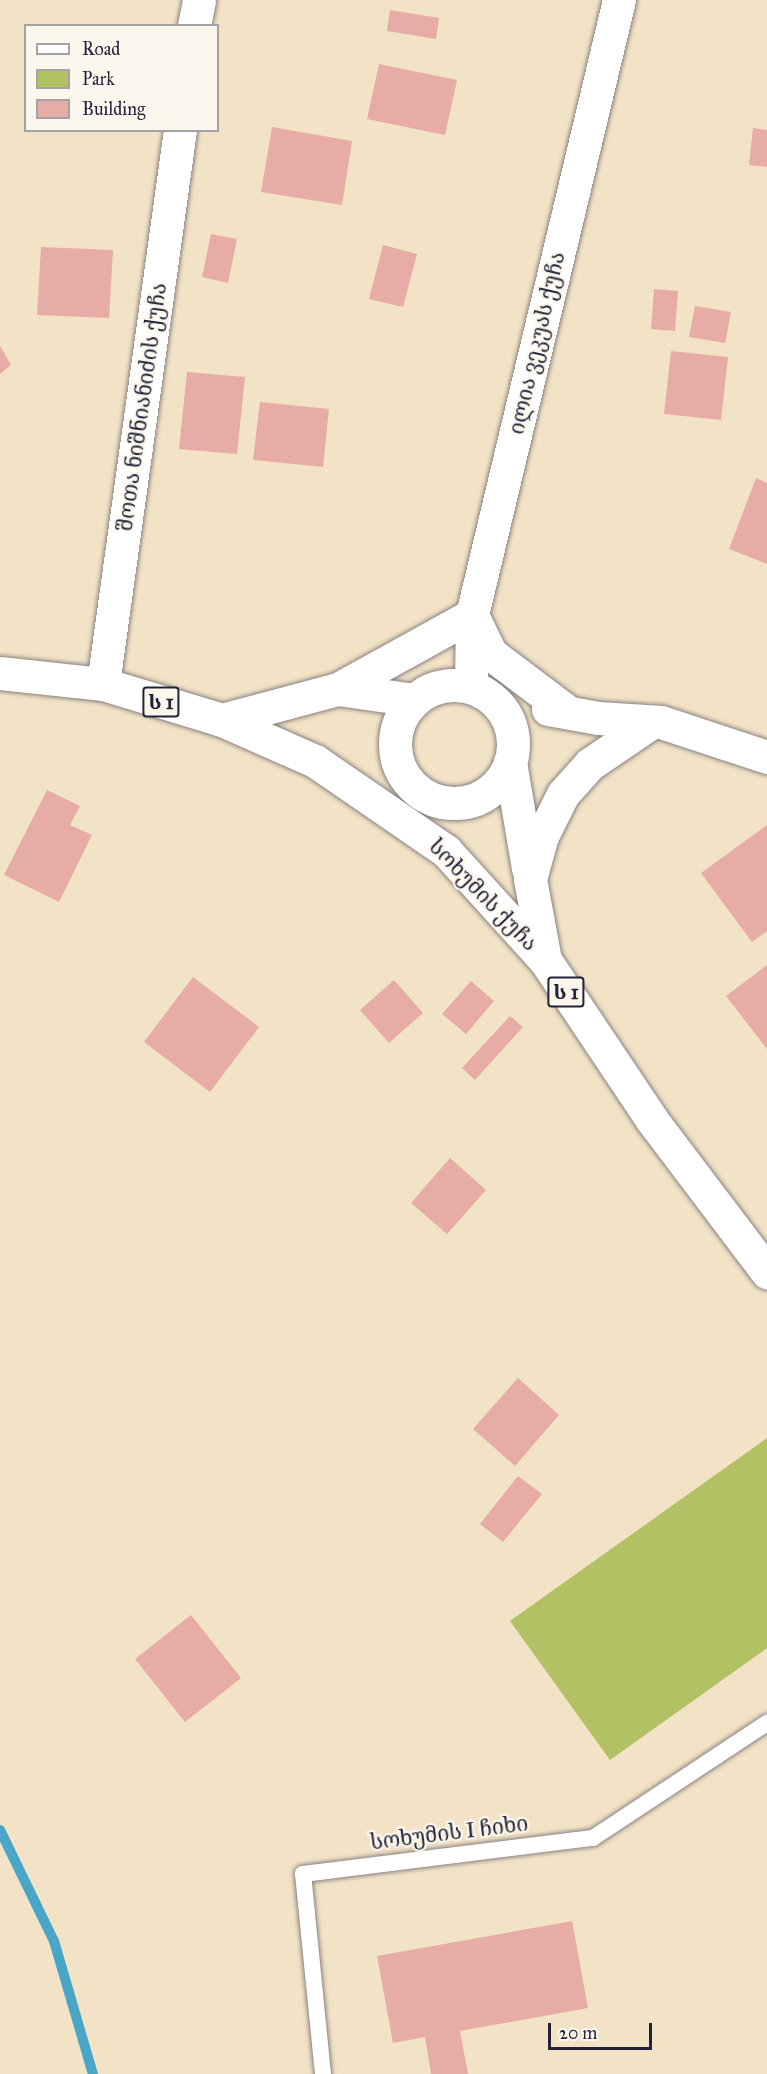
<!DOCTYPE html>
<meta charset="utf-8">
<style>
body{margin:0}
#map{position:relative;width:767px;height:2074px;overflow:hidden;background:#f2e2c6;font-family:"IM FELL Great Primer","Noto Serif Georgian",serif}
div>[style]{position:absolute}
.green>*{inset:0;background:#b2c163}
.stream>*{height:10px;margin:-5px;padding:0 5px;transform-origin:5px;border-radius:5px;background:#49a6c7}
.building>*{inset:0;background:#e7aca6}
.roads{filter:drop-shadow(0 0 2px #8a8280) drop-shadow(0 0 2px #8a8280)}
.lane>*{height:16px;margin:-8px;padding:0 8px;transform-origin:8px;border-radius:8px;background:#fff}
.street>*{height:33px;margin:-16.5px;padding:0 16.5px;transform-origin:16.5px;border-radius:16.5px;background:#fff}
.street>.ring{margin:-16.5px;padding:0;box-sizing:content-box;background:none;border:33px solid #fff;border-radius:50%}
.highway>*{height:33px;margin:-16.5px;padding:0 16.5px;transform-origin:16.5px;border-radius:16.5px;background:#fff}
span{translate:-50% -50%;white-space:nowrap;text-align:center;line-height:1.15;-webkit-text-stroke:4.5px #fbf7ec;paint-order:stroke}
.shield-label span{padding:2px 4px;background:#fbf7ec;border:2px solid;border-radius:4px;-webkit-text-stroke-width:0}
.shield-label{font-size:20px;color:#22223b;font-weight:700}
.street-label{font-size:21px;color:#22223b}
.legend{position:absolute;left:24px;top:24px;width:195px;height:108px;box-sizing:border-box;background:#fbf7ec;border:2px solid #a4a2a5;margin:0;padding:8px 10px;list-style:none;font-size:18px;color:#22223b}
.legend li{display:flex;align-items:center;gap:12px;height:30px}
.legend b{width:30px;border:2px solid #a4a2a5}
.scale{position:absolute;left:548px;top:2023px;width:104px;height:27px;box-sizing:border-box;border:3px solid #22223b;border-top:0;padding-left:8px;font-size:18px;line-height:21px;white-space:nowrap;color:#22223b;-webkit-text-stroke:4px #fbf7ec;paint-order:stroke}
</style>
<div id="map">
<div class="green">
<i style="clip-path:polygon(767px 1438px,767px 1648px,610px 1760px,510px 1621px)"></i>
</div>
<div class="stream">
<i style="left:0;top:1830px;width:123px;rotate:64.1deg"></i>
<i style="left:54px;top:1941px;width:139px;rotate:73.7deg"></i>
</div>
<div class="building">
<i style="clip-path:polygon(390px 10px,439px 18px,436px 39px,387px 31px)"></i>
<i style="clip-path:polygon(379px 64px,457px 80px,445px 135px,367px 119px)"></i>
<i style="clip-path:polygon(272px 127px,352px 141px,342px 205px,261px 192px)"></i>
<i style="clip-path:polygon(753px 128px,767px 130px,767px 167px,749px 165px)"></i>
<i style="clip-path:polygon(211px 234px,237px 239px,228px 283px,202px 277px)"></i>
<i style="clip-path:polygon(383px 245px,417px 254px,403px 307px,369px 299px)"></i>
<i style="clip-path:polygon(41px 247px,113px 250px,109px 318px,37px 315px)"></i>
<i style="clip-path:polygon(654px 289px,678px 291px,675px 331px,651px 329px)"></i>
<i style="clip-path:polygon(695px 306px,731px 312px,725px 343px,689px 337px)"></i>
<i style="clip-path:polygon(0 346px,11px 365px,0 374px)"></i>
<i style="clip-path:polygon(671px 351px,728px 357px,721px 420px,664px 414px)"></i>
<i style="clip-path:polygon(187px 372px,245px 377px,237px 454px,179px 449px)"></i>
<i style="clip-path:polygon(260px 402px,329px 409px,323px 467px,253px 460px)"></i>
<i style="clip-path:polygon(756px 478px,767px 483px,767px 564px,729px 549px)"></i>
<i style="clip-path:polygon(47px 790px,80px 806px,70px 825px,92px 835px,59px 902px,4px 875px)"></i>
<i style="clip-path:polygon(767px 825px,767px 931px,752px 942px,701px 873px)"></i>
<i style="clip-path:polygon(767px 965px,767px 1049px,726px 996px)"></i>
<i style="clip-path:polygon(193px 977px,259px 1027px,210px 1092px,144px 1042px)"></i>
<i style="clip-path:polygon(394px 980px,423px 1013px,389px 1043px,360px 1010px)"></i>
<i style="clip-path:polygon(471px 981px,494px 1001px,466px 1034px,442px 1014px)"></i>
<i style="clip-path:polygon(510px 1016px,523px 1027px,475px 1080px,462px 1068px)"></i>
<i style="clip-path:polygon(450px 1158px,486px 1190px,447px 1234px,411px 1203px)"></i>
<i style="clip-path:polygon(518px 1378px,559px 1415px,515px 1466px,473px 1429px)"></i>
<i style="clip-path:polygon(518px 1476px,542px 1494px,503px 1542px,480px 1524px)"></i>
<i style="clip-path:polygon(191px 1615px,241px 1678px,185px 1722px,135px 1659px)"></i>
<i style="clip-path:polygon(572px 1921px,588px 2008px,460px 2031px,468px 2074px,431px 2074px,425px 2037px,393px 2043px,377px 1956px)"></i>
</div>
<div class="roads">
<div class="lane">
<i style="left:323px;top:2074px;width:201px;rotate:-95.7deg"></i>
<i style="left:303px;top:1874px;width:292px;rotate:-7.1deg"></i>
<i style="left:593px;top:1838px;width:209px;rotate:-33.5deg"></i>
</div>
<div class="street">
<i style="left:194px;top:26px;width:26px;rotate:-79deg"></i>
<i style="left:103px;top:684px;width:559px;rotate:-82.09deg"></i>
<i class="ring" style="left:395px;top:685px;width:85px;height:85px"></i>
<i style="left:471px;top:687px;width:72px;rotate:-89.2deg"></i>
<i style="left:472px;top:615px;width:632px;rotate:-76.56deg"></i>
<i style="left:338px;top:689px;width:77px;rotate:8.2deg"></i>
<i style="left:548px;top:709px;width:51px;rotate:10.2deg"></i>
<i style="left:598px;top:718px;width:63px;rotate:3.6deg"></i>
<i style="left:661px;top:722px;width:112px;rotate:18.3deg"></i>
<i style="left:222px;top:720px;width:120px;rotate:-15deg"></i>
<i style="left:338px;top:689px;width:153px;rotate:-28.9deg"></i>
<i style="left:472px;top:615px;width:43px;rotate:64deg"></i>
<i style="left:491px;top:654px;width:96px;rotate:37deg"></i>
<i style="left:510px;top:762px;width:108px;rotate:80.4deg"></i>
<i style="left:545px;top:960px;width:82px;rotate:-100.5deg"></i>
<i style="left:530px;top:879px;width:45px;rotate:-74.4deg"></i>
<i style="left:542px;top:836px;width:47px;rotate:-63.4deg"></i>
<i style="left:563px;top:794px;width:40px;rotate:-48deg"></i>
<i style="left:590px;top:764px;width:75px;rotate:-34.1deg"></i>
</div>
<div class="highway">
<i style="left:0;top:673px;width:104px;rotate:6.1deg"></i>
<i style="left:103px;top:684px;width:124px;rotate:16.8deg"></i>
<i style="left:222px;top:720px;width:102px;rotate:23.8deg"></i>
<i style="left:315px;top:761px;width:159px;rotate:34.5deg"></i>
<i style="left:446px;top:851px;width:147px;rotate:47.8deg"></i>
<i style="left:545px;top:960px;width:192px;rotate:56.2deg"></i>
<i style="left:652px;top:1120px;width:191px;rotate:52.9deg"></i>
</div>
</div>
<div class="shield-label">
<span style="left:161px;top:702px">ს 1</span>
<span style="left:566px;top:992px">ს 1</span>
</div>
<div class="street-label">
<span style="left:537px;top:343px;rotate:-77deg">ილია ვეკუას ქუჩა</span>
<span style="left:142px;top:407px;rotate:-82deg">შოთა ნიშნიანიძის ქუჩა</span>
<span style="left:483px;top:895px;rotate:46deg">სოხუმის ქუჩა</span>
<span style="left:449px;top:1833px;rotate:-7deg">სოხუმის I ჩიხი</span>
</div>
<ul class="legend">
<li><b style="height:8px;background:#fff"></b>Road</li>
<li><b style="height:16px;background:#b2c163"></b>Park</li>
<li><b style="height:16px;background:#e7aca6"></b>Building</li>
</ul>
<div class="scale">20 m</div>
</div>
